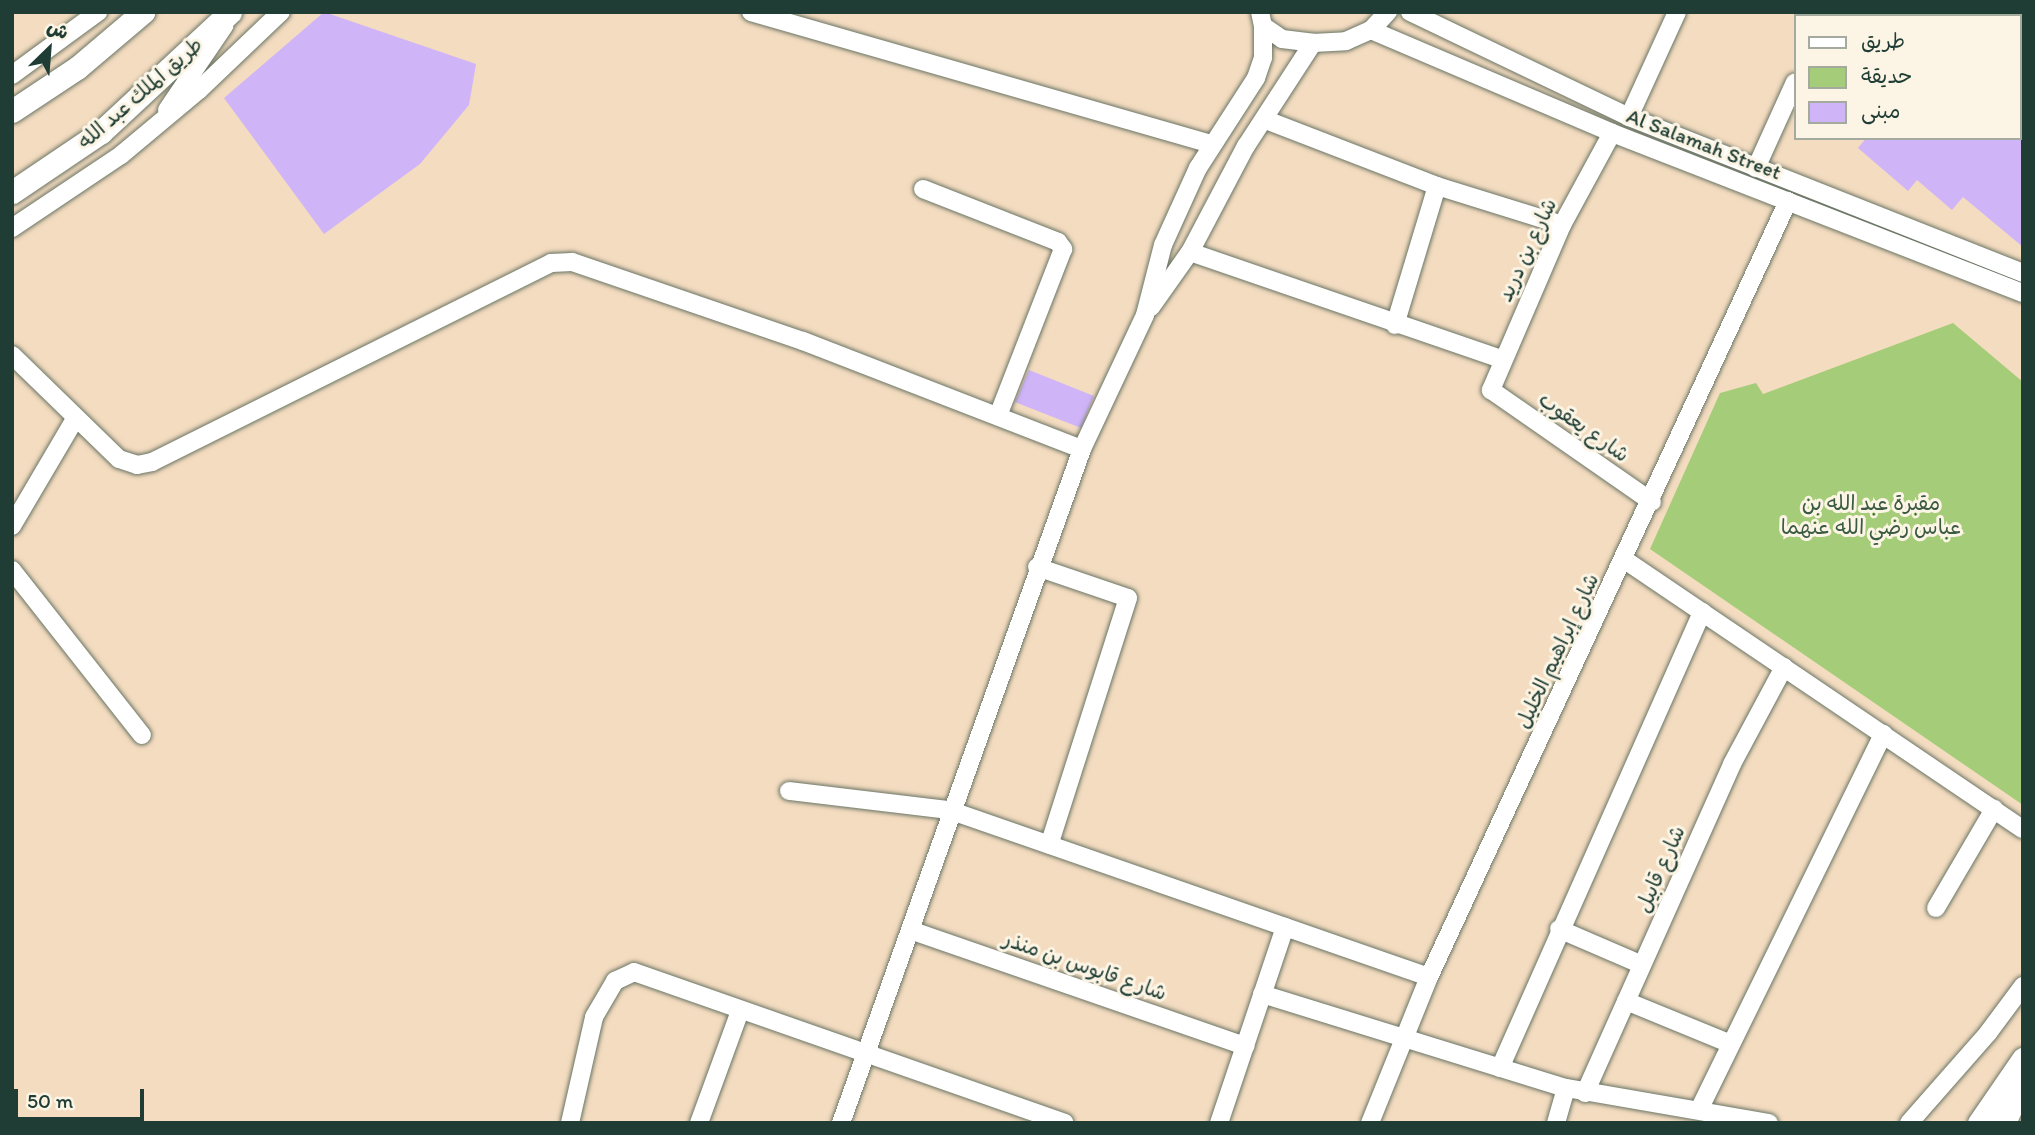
<!DOCTYPE html>
<meta charset="utf-8">
<style>
body{margin:0}
#map{position:relative;width:2035px;height:1135px;overflow:hidden;background:#f4dcc0;font-family:Itim,"Playpen Sans Arabic",sans-serif}
div>[style]{position:absolute}
.green>*{inset:0;background:#a5cd79}
.building>*{inset:0;background:#cfb5f7}
.roads{filter:drop-shadow(0 0 2px #6a7565) drop-shadow(0 0 2px #6a7565)}
.minor>*{height:18px;margin:-9px;padding:0 9px;transform-origin:9px;border-radius:9px;background:#fff}
.major>*{height:23px;margin:-11.5px;padding:0 11.5px;transform-origin:11.5px;border-radius:11.5px;background:#fff}
.highway>*{height:26px;margin:-13px;padding:0 13px;transform-origin:13px;border-radius:13px;background:#fff}
span{translate:-50% -50%;white-space:nowrap;text-align:center;line-height:1.15;-webkit-text-stroke:6px #fcf5e5;paint-order:stroke}
.street-label{font-size:21px;color:#1f3d34}
.park-label{font-size:21px;color:#3a5a42}
.frame{position:absolute;inset:0;border:14px solid #1f3d34;pointer-events:none}
.legend{position:absolute;left:1794px;top:14px;width:228px;height:126px;box-sizing:border-box;background:#fcf5e5;border:2px solid #a4ab9e;margin:0;padding:9px 12px;list-style:none;font-size:21px;color:#1f3d34}
.legend li{display:flex;align-items:center;gap:14px;height:35px}
.legend b{width:35px;border:2px solid #a4ab9e}
.north{position:absolute;left:14px;top:14px;width:70px;height:70px;-webkit-text-stroke:5px #fcf5e5;paint-order:stroke;rotate:25deg;font-size:19px;font-weight:700;line-height:28px;text-align:center;color:#1f3d34}
.north::after{content:'';display:block;margin:auto;width:24px;height:32px;background:#1f3d34;clip-path:polygon(50% 0,100% 100%,50% 72%,0 100%)}
.scale{position:absolute;left:14px;top:1089px;width:130px;height:32px;box-sizing:border-box;border:4px solid #1f3d34;border-top:0;padding-left:9px;font-size:21px;line-height:24px;white-space:nowrap;color:#1f3d34;-webkit-text-stroke:5px #fcf5e5;paint-order:stroke}
</style>
<div id="map">
<div class="green">
<i style="clip-path:polygon(1953px 323px,2023px 382px,2023px 805px,1650px 549px,1720px 393px,1756px 383px,1763px 394px)"></i>
</div>
<div class="building">
<i style="clip-path:polygon(324px 12px,476px 64px,469px 105px,420px 164px,324px 234px,224px 98px)"></i>
<i style="clip-path:polygon(1868px 12px,2023px 12px,2023px 247px,1963px 197px,1952px 210px,1917px 180px,1908px 191px,1858px 148px,1866px 138px,2019px 138px,2019px 16px,1865px 16px)"></i>
<i style="clip-path:polygon(1029px 370px,1094px 396px,1081px 428px,1015px 402px)"></i>
</div>
<div class="roads">
<div class="minor">
<i style="left:751px;top:12px;width:479px;rotate:16deg"></i>
<i style="left:1260px;top:12px;width:14px;rotate:78deg"></i>
<i style="left:1263px;top:26px;width:23px;rotate:34deg"></i>
<i style="left:1282px;top:39px;width:31px;rotate:7deg"></i>
<i style="left:1313px;top:43px;width:33px;rotate:-3deg"></i>
<i style="left:1346px;top:41px;width:27px;rotate:-24deg"></i>
<i style="left:1371px;top:30px;width:25px;rotate:-47deg"></i>
<i style="left:1410px;top:12px;width:243px;rotate:25.6deg"></i>
<i style="left:1629px;top:117px;width:424px;rotate:21.6deg"></i>
<i style="left:1826px;top:16px;width:4px;rotate:-76deg"></i>
<i style="left:1371px;top:30px;width:262px;rotate:23.1deg"></i>
<i style="left:1612px;top:133px;width:441px;rotate:21.3deg"></i>
<i style="left:12px;top:75px;width:107px;rotate:-36.2deg"></i>
<i style="left:167px;top:110px;width:102px;rotate:-55.8deg"></i>
<i style="left:1629px;top:117px;width:115px;rotate:-65.4deg"></i>
<i style="left:1266px;top:120px;width:183px;rotate:21.1deg"></i>
<i style="left:1437px;top:186px;width:131px;rotate:17.3deg"></i>
<i style="left:1612px;top:133px;width:105px;rotate:118.5deg"></i>
<i style="left:1562px;top:225px;width:180px;rotate:113.3deg"></i>
<i style="left:1491px;top:390px;width:196px;rotate:34.8deg"></i>
<i style="left:1756px;top:168px;width:94px;rotate:-65.6deg"></i>
<i style="left:923px;top:189px;width:145px;rotate:21.4deg"></i>
<i style="left:1058px;top:242px;width:9px;rotate:54deg"></i>
<i style="left:1063px;top:249px;width:179px;rotate:111.3deg"></i>
<i style="left:12px;top:228px;width:131px;rotate:-33.8deg"></i>
<i style="left:121px;top:155px;width:102px;rotate:-39.8deg"></i>
<i style="left:199px;top:90px;width:113px;rotate:-43.6deg"></i>
<i style="left:1190px;top:252px;width:329px;rotate:19deg"></i>
<i style="left:1151px;top:307px;width:67px;rotate:-54.7deg"></i>
<i style="left:1190px;top:252px;width:120px;rotate:-62.2deg"></i>
<i style="left:1246px;top:146px;width:123px;rotate:-57deg"></i>
<i style="left:1395px;top:325px;width:145px;rotate:-73.2deg"></i>
<i style="left:12px;top:355px;width:149px;rotate:44.2deg"></i>
<i style="left:119px;top:459px;width:19px;rotate:18deg"></i>
<i style="left:137px;top:465px;width:15px;rotate:-11deg"></i>
<i style="left:152px;top:462px;width:446px;rotate:-26.5deg"></i>
<i style="left:551px;top:263px;width:21px;rotate:-3deg"></i>
<i style="left:572px;top:262px;width:244px;rotate:18.9deg"></i>
<i style="left:803px;top:341px;width:299px;rotate:21.2deg"></i>
<i style="left:12px;top:526px;width:124px;rotate:-59.5deg"></i>
<i style="left:1625px;top:560px;width:480px;rotate:34.1deg"></i>
<i style="left:1037px;top:567px;width:96px;rotate:18.8deg"></i>
<i style="left:1128px;top:598px;width:259px;rotate:107.7deg"></i>
<i style="left:12px;top:570px;width:210px;rotate:51.8deg"></i>
<i style="left:789px;top:791px;width:161px;rotate:6.8deg"></i>
<i style="left:949px;top:810px;width:508px;rotate:19.18deg"></i>
<i style="left:1936px;top:908px;width:115px;rotate:-59.6deg"></i>
<i style="left:1559px;top:929px;width:90px;rotate:23.4deg"></i>
<i style="left:910px;top:930px;width:355px;rotate:19.1deg"></i>
<i style="left:1262px;top:994px;width:318px;rotate:17.2deg"></i>
<i style="left:1566px;top:1088px;width:206px;rotate:9.8deg"></i>
<i style="left:1626px;top:1001px;width:113px;rotate:22.3deg"></i>
<i style="left:1500px;top:1068px;width:499px;rotate:-66.1deg"></i>
<i style="left:1585px;top:1093px;width:360px;rotate:-65.9deg"></i>
<i style="left:1732px;top:764px;width:110px;rotate:-61.8deg"></i>
<i style="left:1699px;top:1110px;width:419px;rotate:-63.9deg"></i>
<i style="left:570px;top:1123px;width:109px;rotate:-77.2deg"></i>
<i style="left:594px;top:1017px;width:42px;rotate:-59.7deg"></i>
<i style="left:615px;top:981px;width:21px;rotate:-25deg"></i>
<i style="left:634px;top:972px;width:456px;rotate:19.3deg"></i>
<i style="left:699px;top:1123px;width:119px;rotate:-69.9deg"></i>
<i style="left:841px;top:1123px;width:716px;rotate:-70.32deg"></i>
<i style="left:1082px;top:449px;width:148px;rotate:-64.8deg"></i>
<i style="left:1145px;top:315px;width:72px;rotate:-75.6deg"></i>
<i style="left:1163px;top:245px;width:85px;rotate:-65.6deg"></i>
<i style="left:1198px;top:168px;width:107px;rotate:-57.2deg"></i>
<i style="left:1256px;top:78px;width:21px;rotate:-71deg"></i>
<i style="left:1263px;top:58px;width:32px;rotate:-90deg"></i>
<i style="left:1219px;top:1123px;width:207px;rotate:-71.4deg"></i>
<i style="left:1370px;top:1123px;width:157px;rotate:-68deg"></i>
<i style="left:1429px;top:977px;width:855px;rotate:-65.17deg"></i>
<i style="left:1556px;top:1123px;width:36px;rotate:-74deg"></i>
<i style="left:1909px;top:1123px;width:120px;rotate:-48.7deg"></i>
<i style="left:1988px;top:1033px;width:59px;rotate:-53.3deg"></i>
</div>
<div class="major">
<i style="left:12px;top:111px;width:78px;rotate:-33.5deg"></i>
<i style="left:77px;top:68px;width:87px;rotate:-40.3deg"></i>
<i style="left:12px;top:192px;width:107px;rotate:-34deg"></i>
<i style="left:101px;top:132px;width:176px;rotate:-42.9deg"></i>
<i style="left:1979px;top:1123px;width:78px;rotate:-55.5deg"></i>
</div>
<div class="highway">
<i style="left:2003px;top:1123px;width:48px;rotate:-65.6deg"></i>
</div>
</div>
<div class="street-label">
<span style="left:140px;top:93px;rotate:-41deg">طريق الملك عبد الله</span>
<span style="left:1704px;top:144px;rotate:21deg">Al Salamah Street</span>
<span style="left:1527px;top:250px;rotate:-65deg">شارع بن دريد</span>
<span style="left:1584px;top:427px;rotate:35deg">شارع يعقوب</span>
<span style="left:1557px;top:651px;rotate:-65deg">شارع إبراهيم الخليل</span>
<span style="left:1660px;top:869px;rotate:-66deg">شارع قابيل</span>
<span style="left:1085px;top:966px;rotate:19deg">شارع قابوس بن منذر</span>
</div>
<div class="park-label">
<span style="left:1871px;top:515px">مقبرة عبد الله بن<br>عباس رضي الله عنهما</span>
</div>
<div class="frame"></div>
<ul class="legend">
<li><b style="height:9px;background:#fff"></b>طريق</li>
<li><b style="height:19px;background:#a5cd79"></b>حديقة</li>
<li><b style="height:19px;background:#cfb5f7"></b>مبنى</li>
</ul>
<div class="north">ش</div>
<div class="scale">50 m</div>
</div>
